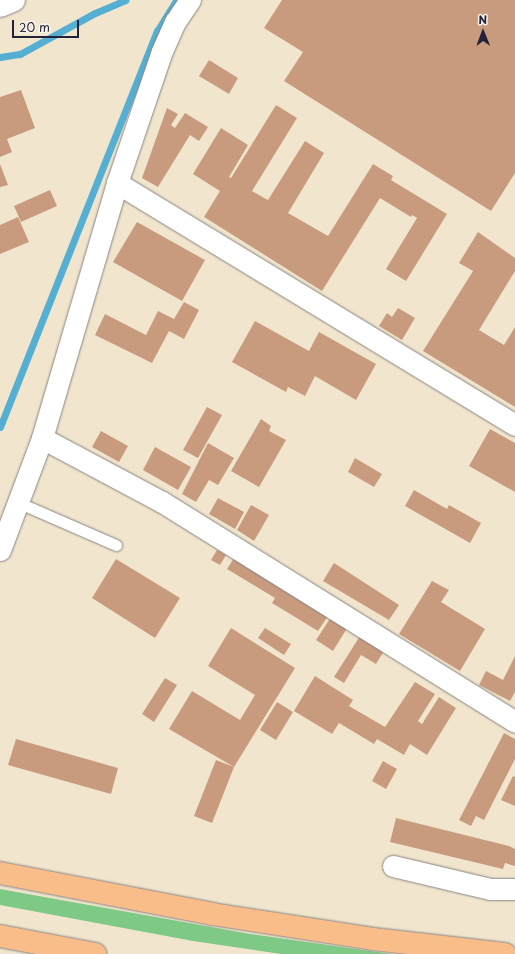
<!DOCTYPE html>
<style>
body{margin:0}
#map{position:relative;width:515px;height:954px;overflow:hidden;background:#f1e6cd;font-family:"Playpen Sans",sans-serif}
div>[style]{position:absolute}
.green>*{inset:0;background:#7ec986}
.stream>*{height:7px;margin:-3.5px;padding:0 3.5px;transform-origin:3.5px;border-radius:3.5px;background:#55afd3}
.building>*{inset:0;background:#c99b7e}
.roads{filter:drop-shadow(0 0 1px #8a8484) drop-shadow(0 0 1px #8a8484)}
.service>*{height:11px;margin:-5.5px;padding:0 5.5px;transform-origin:5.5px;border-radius:5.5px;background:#fff}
.minor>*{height:21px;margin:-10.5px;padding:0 10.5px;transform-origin:10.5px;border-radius:10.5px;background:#fff}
.trunk>*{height:22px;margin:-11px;padding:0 11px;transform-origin:11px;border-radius:11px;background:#f8bd89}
span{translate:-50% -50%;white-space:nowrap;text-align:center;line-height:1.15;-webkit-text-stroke:3px #f7f3e8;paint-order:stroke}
.north{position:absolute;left:463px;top:12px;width:40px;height:40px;-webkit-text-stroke:3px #f7f3e8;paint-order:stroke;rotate:359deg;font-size:11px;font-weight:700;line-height:16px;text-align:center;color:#22223b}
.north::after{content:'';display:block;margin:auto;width:14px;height:18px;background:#22223b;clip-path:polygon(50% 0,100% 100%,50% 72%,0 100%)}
.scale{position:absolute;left:12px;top:20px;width:67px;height:18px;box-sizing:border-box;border:2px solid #22223b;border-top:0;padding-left:5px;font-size:12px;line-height:14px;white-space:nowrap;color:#22223b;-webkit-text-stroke:3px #f7f3e8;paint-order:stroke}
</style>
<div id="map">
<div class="green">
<i style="clip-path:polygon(0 889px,250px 934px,391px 954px,281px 954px,193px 941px,0 905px)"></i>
</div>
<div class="stream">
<i style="left:0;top:57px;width:20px;rotate:-9deg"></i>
<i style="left:20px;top:54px;width:85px;rotate:-28.7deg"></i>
<i style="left:95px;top:13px;width:33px;rotate:-23deg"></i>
<i style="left:0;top:427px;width:426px;rotate:-68.4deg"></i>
<i style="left:157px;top:31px;width:36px;rotate:-58deg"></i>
</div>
<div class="building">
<i style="clip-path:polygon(282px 0,515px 0,515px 173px,491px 211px,284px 81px,303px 52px,264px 28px)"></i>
<i style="clip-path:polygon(209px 60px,238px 78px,229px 94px,199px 76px)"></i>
<i style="clip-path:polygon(21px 90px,35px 128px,7px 139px,12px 152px,0 157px,0 97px)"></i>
<i style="clip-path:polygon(276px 105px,297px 118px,252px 191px,268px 200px,305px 141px,324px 153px,288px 213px,328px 236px,373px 164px,393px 176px,391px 180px,447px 214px,406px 281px,386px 269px,417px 218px,412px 215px,411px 217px,380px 198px,322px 291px,204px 217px,220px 191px,193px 174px,221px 128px,248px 145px,229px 177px,231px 178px)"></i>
<i style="clip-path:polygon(167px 108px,178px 114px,171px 125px,175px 128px,185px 113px,208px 127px,199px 141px,190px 135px,158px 187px,142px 178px)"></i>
<i style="clip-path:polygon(0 164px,8px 185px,0 187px)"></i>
<i style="clip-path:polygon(50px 190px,57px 206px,21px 222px,14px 206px)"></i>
<i style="clip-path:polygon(18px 217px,29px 242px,0 254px,0 225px)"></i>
<i style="clip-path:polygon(137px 222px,205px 260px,182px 301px,113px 262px)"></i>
<i style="clip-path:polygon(478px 232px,515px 258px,515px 271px,479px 330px,504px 345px,515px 327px,515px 407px,423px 351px,473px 271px,459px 263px)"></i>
<i style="clip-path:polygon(184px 302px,199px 310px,184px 339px,169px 331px,152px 363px,95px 335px,105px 314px,146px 335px,158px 311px,174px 319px)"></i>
<i style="clip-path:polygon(398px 308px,415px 318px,402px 340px,379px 326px,387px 313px,392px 317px)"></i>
<i style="clip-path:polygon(255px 321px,309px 351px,319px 332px,376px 364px,356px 400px,315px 376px,305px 396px,288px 387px,286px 392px,232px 362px)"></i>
<i style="clip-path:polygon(207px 407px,222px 415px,198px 458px,183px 450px)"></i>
<i style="clip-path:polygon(261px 419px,271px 426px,269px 431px,286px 440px,259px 487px,231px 471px)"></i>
<i style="clip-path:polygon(490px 429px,515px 443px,515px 492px,469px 466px)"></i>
<i style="clip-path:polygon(101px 431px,128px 446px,119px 462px,92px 447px)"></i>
<i style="clip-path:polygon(208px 443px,234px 458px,218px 485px,209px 480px,196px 502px,182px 494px)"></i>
<i style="clip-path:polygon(155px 447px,191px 467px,178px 490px,143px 470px)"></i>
<i style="clip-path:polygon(355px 458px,382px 474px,374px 487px,348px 472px)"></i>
<i style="clip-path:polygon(414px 490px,447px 509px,449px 505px,481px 523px,470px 543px,405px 506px)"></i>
<i style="clip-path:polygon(218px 498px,244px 512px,235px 529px,209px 514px)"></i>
<i style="clip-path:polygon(251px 505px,269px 515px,254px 541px,237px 530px)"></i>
<i style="clip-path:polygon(217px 550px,226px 555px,220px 565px,211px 560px)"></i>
<i style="clip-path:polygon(234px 558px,328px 616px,318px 631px,272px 603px,275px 598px,227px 569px)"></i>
<i style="clip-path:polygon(116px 559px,180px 598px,155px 638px,92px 598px)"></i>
<i style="clip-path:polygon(334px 563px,399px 605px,389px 620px,323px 581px)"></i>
<i style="clip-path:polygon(432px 581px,449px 590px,441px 602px,485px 629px,460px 671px,399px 634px)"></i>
<i style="clip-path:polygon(333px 614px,349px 625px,333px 651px,316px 640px)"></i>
<i style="clip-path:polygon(231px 628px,295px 668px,234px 767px,169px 729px,192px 691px,240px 720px,255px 695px,208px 666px)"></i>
<i style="clip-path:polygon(265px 628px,291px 644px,284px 655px,258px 638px)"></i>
<i style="clip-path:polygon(360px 636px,384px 651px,376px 664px,361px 655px,344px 683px,334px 677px)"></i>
<i style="clip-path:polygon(515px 656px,515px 692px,510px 701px,479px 685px,486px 671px,503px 680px)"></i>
<i style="clip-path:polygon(315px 676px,353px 700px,349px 706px,385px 727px,415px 682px,435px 694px,418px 721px,422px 724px,439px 697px,456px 708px,427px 755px,410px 744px,404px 755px,377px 739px,374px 744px,339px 723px,332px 734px,294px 711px)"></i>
<i style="clip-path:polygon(165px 678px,177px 685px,154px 722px,142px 714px)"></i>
<i style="clip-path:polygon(277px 702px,293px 712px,276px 740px,260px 730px)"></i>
<i style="clip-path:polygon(504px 733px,515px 739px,515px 759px,484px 820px,476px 816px,471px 826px,459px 820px)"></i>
<i style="clip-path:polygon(16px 739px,118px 768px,111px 794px,8px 765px)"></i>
<i style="clip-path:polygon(216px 760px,234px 767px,212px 823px,194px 816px)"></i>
<i style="clip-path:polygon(383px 761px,397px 769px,386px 789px,372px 781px)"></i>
<i style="clip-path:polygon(513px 776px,515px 777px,515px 806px,501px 800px)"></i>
<i style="clip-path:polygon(396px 818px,509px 846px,515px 849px,515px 866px,505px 863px,503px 869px,390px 842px)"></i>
</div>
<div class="roads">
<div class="service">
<i style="left:17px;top:502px;width:108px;rotate:23.5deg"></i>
</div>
<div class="minor">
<i style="left:0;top:6px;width:15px;rotate:-23deg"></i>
<i style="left:117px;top:183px;width:466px;rotate:31.3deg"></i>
<i style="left:42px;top:438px;width:136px;rotate:28.1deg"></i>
<i style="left:162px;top:502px;width:416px;rotate:31.9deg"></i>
<i style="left:0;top:550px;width:120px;rotate:-69.4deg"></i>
<i style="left:42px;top:438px;width:266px;rotate:-73.6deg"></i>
<i style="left:117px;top:183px;width:139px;rotate:-71.2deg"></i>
<i style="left:162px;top:51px;width:32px;rotate:-66deg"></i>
<i style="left:175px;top:22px;width:27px;rotate:-56deg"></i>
<i style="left:393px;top:866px;width:100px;rotate:13.3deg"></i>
<i style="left:490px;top:889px;width:25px"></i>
</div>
<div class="trunk">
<i style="left:0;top:873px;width:216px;rotate:10.9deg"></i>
<i style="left:212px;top:914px;width:163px;rotate:8.8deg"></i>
<i style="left:373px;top:939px;width:133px;rotate:6.5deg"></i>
<i style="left:0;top:936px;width:97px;rotate:10.7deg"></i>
</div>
</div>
<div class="north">N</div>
<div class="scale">20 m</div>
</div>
